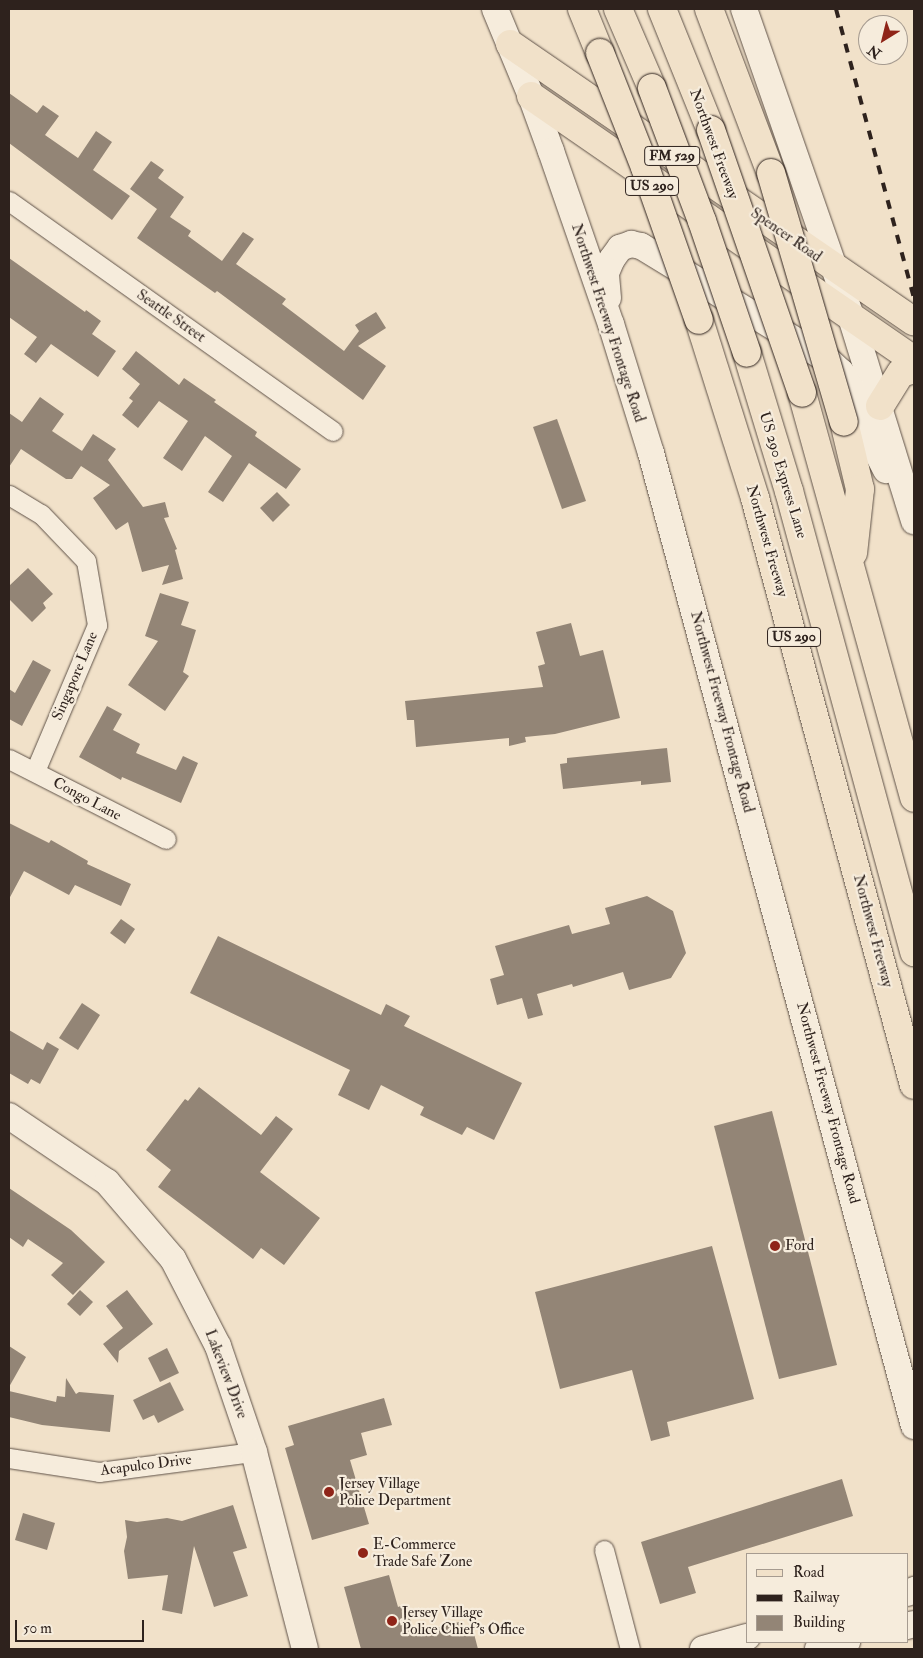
<!DOCTYPE html>
<style>
body{margin:0}
#map{position:relative;width:923px;height:1658px;overflow:hidden;background:#f1e1c9;font-family:"IM FELL Double Pica",serif}
div>[style]{position:absolute}
.building>*{inset:0;background:#938576}
.roads{filter:drop-shadow(0 0 1px #5f5248) drop-shadow(0 0 1px #5f5248)}
.street>*{height:19px;margin:-9.5px;padding:0 9.5px;transform-origin:9.5px;border-radius:9.5px;background:#f6ecdc}
.secondary>*{height:26px;margin:-13px;padding:0 13px;transform-origin:13px;border-radius:13px;background:#f6ecdc}
.primary>*{height:28px;margin:-14px;padding:0 14px;transform-origin:14px;border-radius:14px;background:#f1e1c9}
.highway>*{height:28px;margin:-14px;padding:0 14px;transform-origin:14px;border-radius:14px;background:#f1e1c9}
.rail>*{height:4px;margin-top:-2px;transform-origin:0;background:repeating-linear-gradient(90deg,#2e221d 0 9px,transparent 0 18px)}
.bridges{filter:drop-shadow(0 0 1px #2e221d) drop-shadow(0 0 1px #2e221d)}
.highway-bridge>*{height:28px;margin:-14px;padding:0 14px;transform-origin:14px;border-radius:14px;background:#f1e1c9}
.dots>*{width:14px;height:14px;translate:-50% -50%;box-sizing:border-box;border:2px solid #f6ecdc;border-radius:50%}
span{translate:-50% -50%;white-space:nowrap;text-align:center;line-height:1.15;-webkit-text-stroke:4.5px #f6ecdc;paint-order:stroke}
.shield-label span{padding:1px 4px;background:#f6ecdc;border:1px solid;border-radius:4px;-webkit-text-stroke-width:0}
.shield-label{font-size:14px;color:#2e221d;font-weight:700}
.street-label{font-size:15px;color:#2e221d}
.poi-label{font-size:15px;color:#2e221d}
.left{translate:0 -50%;text-align:left}
.frame{position:absolute;inset:0;border:10px solid #2e221d;pointer-events:none}
.legend{position:absolute;left:746px;top:1553px;width:162px;height:90px;box-sizing:border-box;background:#f6ecdc;border:1px solid #a69b90;margin:0;padding:6px 9px;list-style:none;font-size:15px;color:#2e221d}
.legend li{display:flex;align-items:center;gap:10px;height:25px}
.legend b{width:25px;border:1px solid #a69b90}
.north{position:absolute;left:858px;top:15px;width:50px;height:50px;box-sizing:border-box;background:#f6ecdc;border:1px solid #a69b90;border-radius:50%;rotate:216deg;font-size:14px;font-weight:700;line-height:20px;text-align:center;color:#2e221d}
.north::after{content:'';display:block;margin:auto;width:18px;height:22px;background:#8f2418;clip-path:polygon(50% 0,100% 100%,50% 72%,0 100%)}
.scale{position:absolute;left:15px;top:1620px;width:129px;height:22px;box-sizing:border-box;border:2px solid #2e221d;border-top:0;padding-left:6px;font-size:15px;line-height:18px;white-space:nowrap;color:#2e221d;-webkit-text-stroke:4px #f6ecdc;paint-order:stroke}
</style>
<div id="map">
<div class="building">
<i style="clip-path:polygon(9px 93px,37px 113px,43px 105px,59px 116px,45px 135px,78px 158px,96px 131px,112px 142px,93px 170px,130px 196px,112px 220px,9px 143px)"></i>
<i style="clip-path:polygon(151px 161px,164px 170px,158px 178px,184px 197px,170px 217px,191px 231px,188px 236px,222px 261px,243px 232px,254px 239px,236px 264px,286px 299px,282px 304px,344px 351px,359px 331px,355px 325px,376px 312px,386px 328px,358px 346px,386px 366px,363px 400px,217px 291px,215px 293px,137px 238px,157px 209px,130px 189px)"></i>
<i style="clip-path:polygon(9px 258px,85px 312px,86px 310px,101px 321px,92px 334px,116px 351px,98px 377px,51px 344px,36px 363px,24px 354px,37px 337px,9px 317px)"></i>
<i style="clip-path:polygon(136px 351px,179px 385px,184px 378px,216px 400px,214px 402px,257px 432px,255px 436px,301px 469px,286px 489px,249px 463px,223px 502px,208px 492px,232px 456px,205px 436px,182px 471px,163px 458px,188px 421px,159px 401px,138px 428px,122px 415px,133px 401px,129px 398px,140px 384px,122px 369px)"></i>
<i style="clip-path:polygon(40px 397px,64px 414px,52px 431px,82px 451px,93px 434px,116px 449px,108px 460px,143px 507px,165px 502px,169px 517px,164px 518px,177px 549px,175px 550px,183px 579px,162px 585px,169px 565px,142px 572px,128px 522px,116px 530px,93px 498px,110px 485px,81px 466px,72px 479px,66px 479px,21px 449px,9px 467px,9px 413px,22px 422px)"></i>
<i style="clip-path:polygon(557px 419px,586px 501px,562px 509px,533px 427px)"></i>
<i style="clip-path:polygon(277px 492px,290px 505px,273px 522px,260px 508px)"></i>
<i style="clip-path:polygon(28px 568px,53px 594px,43px 603px,46px 608px,32px 622px,9px 599px,9px 586px)"></i>
<i style="clip-path:polygon(160px 593px,189px 602px,181px 625px,196px 630px,183px 672px,189px 676px,165px 711px,128px 685px,158px 641px,145px 636px)"></i>
<i style="clip-path:polygon(571px 623px,580px 656px,603px 650px,620px 718px,555px 734px,525px 737px,526px 742px,509px 746px,509px 738px,416px 747px,414px 720px,407px 720px,405px 701px,543px 687px,538px 666px,545px 664px,536px 632px)"></i>
<i style="clip-path:polygon(33px 660px,51px 670px,22px 726px,9px 719px,9px 689px,15px 693px)"></i>
<i style="clip-path:polygon(107px 706px,122px 714px,113px 730px,140px 744px,136px 753px,176px 770px,183px 756px,198px 763px,181px 803px,122px 777px,121px 780px,79px 757px)"></i>
<i style="clip-path:polygon(667px 748px,671px 782px,641px 785px,641px 781px,563px 789px,560px 764px,567px 763px,567px 758px)"></i>
<i style="clip-path:polygon(9px 823px,49px 843px,51px 840px,88px 861px,87px 864px,131px 884px,121px 906px,75px 885px,69px 895px,24px 871px,9px 899px)"></i>
<i style="clip-path:polygon(647px 896px,673px 911px,686px 953px,671px 978px,629px 990px,623px 972px,573px 987px,572px 984px,537px 994px,543px 1015px,528px 1019px,522px 998px,497px 1005px,490px 979px,504px 975px,495px 946px,569px 925px,572px 934px,610px 924px,605px 908px)"></i>
<i style="clip-path:polygon(121px 919px,135px 929px,125px 944px,110px 933px)"></i>
<i style="clip-path:polygon(218px 936px,381px 1015px,386px 1004px,410px 1016px,404px 1026px,522px 1083px,494px 1140px,467px 1127px,462px 1135px,420px 1115px,424px 1107px,381px 1085px,369px 1110px,338px 1095px,350px 1070px,190px 993px)"></i>
<i style="clip-path:polygon(82px 1003px,100px 1015px,78px 1050px,59px 1038px)"></i>
<i style="clip-path:polygon(9px 1030px,43px 1050px,47px 1042px,59px 1049px,40px 1084px,31px 1079px,28px 1084px,9px 1073px)"></i>
<i style="clip-path:polygon(199px 1087px,261px 1135px,276px 1116px,293px 1129px,260px 1172px,320px 1218px,284px 1265px,261px 1248px,253px 1259px,158px 1187px,171px 1170px,146px 1150px,185px 1099px,188px 1101px)"></i>
<i style="clip-path:polygon(772px 1111px,837px 1365px,779px 1379px,714px 1126px)"></i>
<i style="clip-path:polygon(9px 1188px,71px 1230px,105px 1262px,73px 1295px,51px 1275px,63px 1263px,28px 1239px,23px 1247px,9px 1237px)"></i>
<i style="clip-path:polygon(712px 1246px,754px 1399px,667px 1422px,670px 1436px,651px 1441px,632px 1370px,560px 1389px,535px 1292px)"></i>
<i style="clip-path:polygon(80px 1290px,93px 1302px,80px 1316px,67px 1304px)"></i>
<i style="clip-path:polygon(127px 1290px,153px 1324px,119px 1351px,118px 1363px,103px 1344px,123px 1328px,106px 1306px)"></i>
<i style="clip-path:polygon(9px 1346px,26px 1357px,9px 1387px)"></i>
<i style="clip-path:polygon(167px 1348px,179px 1373px,160px 1382px,148px 1358px)"></i>
<i style="clip-path:polygon(66px 1378px,76px 1394px,79px 1392px,114px 1395px,110px 1432px,42px 1425px,9px 1417px,9px 1391px,56px 1402px,57px 1396px,65px 1397px)"></i>
<i style="clip-path:polygon(170px 1382px,184px 1410px,158px 1423px,154px 1415px,143px 1420px,133px 1400px)"></i>
<i style="clip-path:polygon(384px 1398px,392px 1425px,361px 1433px,367px 1455px,350px 1460px,369px 1524px,312px 1540px,285px 1448px,294px 1445px,288px 1426px)"></i>
<i style="clip-path:polygon(842px 1479px,853px 1516px,688px 1567px,696px 1593px,660px 1604px,641px 1542px)"></i>
<i style="clip-path:polygon(233px 1505px,247px 1548px,233px 1552px,248px 1596px,214px 1607px,194px 1546px,182px 1614px,162px 1610px,168px 1575px,128px 1579px,124px 1551px,127px 1537px,125px 1520px,137px 1522px,167px 1518px,182px 1521px)"></i>
<i style="clip-path:polygon(23px 1513px,55px 1523px,47px 1550px,15px 1540px)"></i>
<i style="clip-path:polygon(389px 1575px,398px 1607px,406px 1604px,414px 1634px,459px 1622px,462px 1633px,473px 1630px,478px 1649px,361px 1649px,344px 1587px)"></i>
</div>
<div class="roads">
<div class="street">
<i style="left:9px;top:201px;width:397px;rotate:35.4deg"></i>
<i style="left:9px;top:495px;width:37px;rotate:31deg"></i>
<i style="left:41px;top:514px;width:65px;rotate:46.2deg"></i>
<i style="left:86px;top:561px;width:65px;rotate:80.2deg"></i>
<i style="left:97px;top:625px;width:159px;rotate:113deg"></i>
<i style="left:9px;top:759px;width:176px;rotate:27deg"></i>
<i style="left:9px;top:1458px;width:91px;rotate:8.8deg"></i>
<i style="left:99px;top:1472px;width:156px;rotate:-7.4deg"></i>
<i style="left:604px;top:1550px;width:102px;rotate:75.3deg"></i>
</div>
<div class="secondary">
<i style="left:495px;top:9px;width:94px;rotate:67.5deg"></i>
<i style="left:531px;top:96px;width:59px;rotate:70deg"></i>
<i style="left:551px;top:151px;width:183px;rotate:70.9deg"></i>
<i style="left:611px;top:324px;width:135px;rotate:72.8deg"></i>
<i style="left:651px;top:453px;width:1008px;rotate:74.87deg"></i>
<i style="left:744px;top:9px;width:323px;rotate:70.8deg"></i>
<i style="left:850px;top:314px;width:217px;rotate:72.8deg"></i>
<i style="left:608px;top:298px;width:25px;rotate:-95deg"></i>
<i style="left:606px;top:273px;width:15px;rotate:-67deg"></i>
<i style="left:612px;top:259px;width:14px;rotate:-54deg"></i>
<i style="left:620px;top:248px;width:12px;rotate:-20deg"></i>
<i style="left:631px;top:244px;width:10px;rotate:11deg"></i>
<i style="left:641px;top:246px;width:219px;rotate:31.4deg"></i>
<i style="left:828px;top:360px;width:18px;rotate:43deg"></i>
<i style="left:841px;top:372px;width:17px;rotate:57deg"></i>
<i style="left:850px;top:386px;width:48px;rotate:70.4deg"></i>
<i style="left:866px;top:431px;width:44px;rotate:62.9deg"></i>
<i style="left:9px;top:1116px;width:118px;rotate:34deg"></i>
<i style="left:107px;top:1182px;width:101px;rotate:49.4deg"></i>
<i style="left:173px;top:1259px;width:98px;rotate:62.7deg"></i>
<i style="left:218px;top:1346px;width:112px;rotate:71.2deg"></i>
<i style="left:254px;top:1452px;width:203px;rotate:75.5deg"></i>
<i style="left:907px;top:1593px;width:8px;rotate:-23deg"></i>
<i style="left:907px;top:1626px;width:7px;rotate:-16deg"></i>
<i style="left:703px;top:1649px;width:46px;rotate:-15.3deg"></i>
<i style="left:818px;top:1649px;width:30px;rotate:-14deg"></i>
</div>
<div class="primary">
<i style="left:510px;top:44px;width:490px;rotate:34.5deg"></i>
<i style="left:531px;top:96px;width:465px;rotate:34.6deg"></i>
<i style="left:880px;top:406px;width:39px;rotate:-58deg"></i>
<i style="left:901px;top:373px;width:14px;rotate:-17deg"></i>
</div>
<div class="highway">
<i style="left:582px;top:9px;width:48px;rotate:67.8deg"></i>
<i style="left:618px;top:9px;width:86px;rotate:66.7deg"></i>
<i style="left:662px;top:9px;width:131px;rotate:68deg"></i>
<i style="left:709px;top:9px;width:175px;rotate:69.3deg"></i>
<i style="left:699px;top:320px;width:187px;rotate:72.5deg"></i>
<i style="left:755px;top:498px;width:608px;rotate:74.84deg"></i>
<i style="left:747px;top:353px;width:144px;rotate:73.1deg"></i>
<i style="left:789px;top:491px;width:478px;rotate:74.8deg"></i>
<i style="left:802px;top:393px;width:420px;rotate:74.5deg"></i>
<i style="left:844px;top:422px;width:69px;rotate:76.6deg"></i>
<i style="left:860px;top:489px;width:64px;rotate:96.2deg"></i>
</div>
</div>
<div class="rail">
<i style="left:836px;top:9px;width:300px;rotate:74.9deg"></i>
</div>
<div class="bridges">
<div class="highway-bridge">
<i style="left:600px;top:53px;width:123px;rotate:68.5deg"></i>
<i style="left:645px;top:167px;width:162px;rotate:70.6deg"></i>
<i style="left:652px;top:88px;width:142px;rotate:69.4deg"></i>
<i style="left:702px;top:221px;width:139px;rotate:71.2deg"></i>
<i style="left:711px;top:130px;width:278px;rotate:70.9deg"></i>
<i style="left:771px;top:173px;width:259px;rotate:73.7deg"></i>
</div>
</div>
<div class="dots">
<i style="left:775px;top:1246px;background:#8f2418"></i>
<i style="left:329px;top:1492px;background:#8f2418"></i>
<i style="left:363px;top:1553px;background:#8f2418"></i>
<i style="left:392px;top:1621px;background:#8f2418"></i>
</div>
<div class="shield-label">
<span style="left:672px;top:156px">FM 529</span>
<span style="left:652px;top:186px">US 290</span>
<span style="left:794px;top:637px">US 290</span>
</div>
<div class="street-label">
<span style="left:714px;top:144px;rotate:70deg">Northwest Freeway</span>
<span style="left:786px;top:235px;rotate:35deg">Spencer Road</span>
<span style="left:171px;top:316px;rotate:35deg">Seattle Street</span>
<span style="left:608px;top:323px;rotate:72deg">Northwest Freeway Frontage Road</span>
<span style="left:783px;top:475px;rotate:73deg">US 290 Express Lane</span>
<span style="left:767px;top:541px;rotate:74deg">Northwest Freeway</span>
<span style="left:75px;top:676px;rotate:-67deg">Singapore Lane</span>
<span style="left:722px;top:712px;rotate:75deg">Northwest Freeway Frontage Road</span>
<span style="left:87px;top:799px;rotate:28deg">Congo Lane</span>
<span style="left:873px;top:931px;rotate:75deg">Northwest Freeway</span>
<span style="left:828px;top:1103px;rotate:75deg">Northwest Freeway Frontage Road</span>
<span style="left:226px;top:1374px;rotate:69deg">Lakeview Drive</span>
<span style="left:146px;top:1465px;rotate:-7deg">Acapulco Drive</span>
</div>
<div class="poi-label">
<span class="left" style="left:785px;top:1246px">Ford</span>
<span class="left" style="left:339px;top:1492px">Jersey Village<br>Police Department</span>
<span class="left" style="left:373px;top:1553px">E-Commerce<br>Trade Safe Zone</span>
<span class="left" style="left:402px;top:1621px">Jersey Village<br>Police Chief's Office</span>
</div>
<div class="frame"></div>
<ul class="legend">
<li><b style="height:6px;background:#f1e1c9"></b>Road</li>
<li><b style="height:6px;background:#2e221d"></b>Railway</li>
<li><b style="height:14px;background:#938576"></b>Building</li>
</ul>
<div class="north">N</div>
<div class="scale">50 m</div>
</div>
